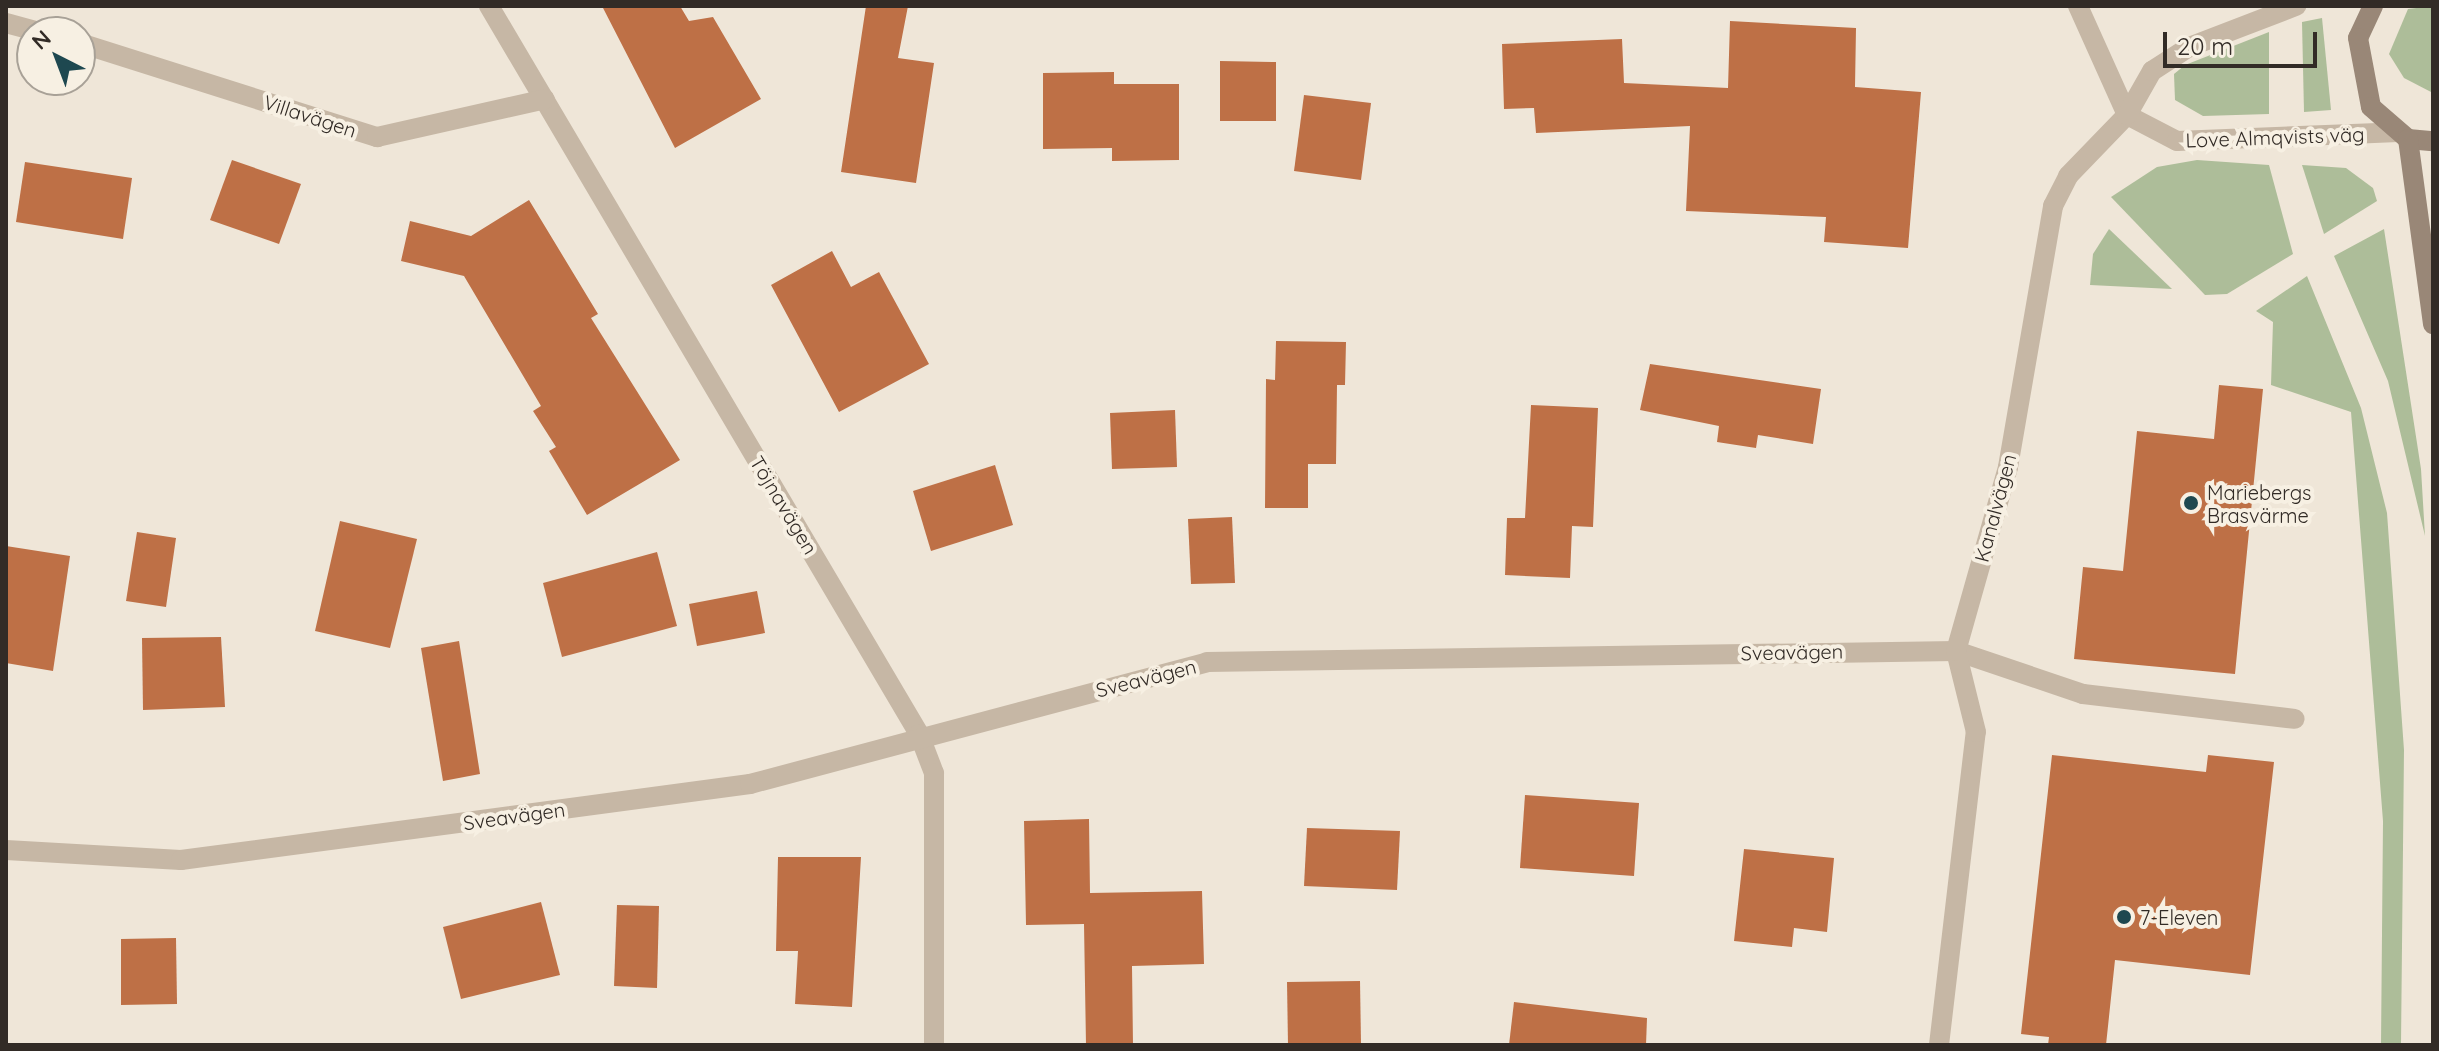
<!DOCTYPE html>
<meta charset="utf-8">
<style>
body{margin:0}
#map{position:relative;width:2439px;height:1051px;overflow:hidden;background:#efe6d8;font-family:Quicksand,sans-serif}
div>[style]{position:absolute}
.green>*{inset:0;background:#adbd99}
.building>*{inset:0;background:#be7046}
.minor>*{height:20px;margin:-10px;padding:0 10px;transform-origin:10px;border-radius:10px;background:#c6b7a5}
.secondary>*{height:20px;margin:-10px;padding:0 10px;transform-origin:10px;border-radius:10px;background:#998777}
.dots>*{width:22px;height:22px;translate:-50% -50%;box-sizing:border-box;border:4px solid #f7f0e3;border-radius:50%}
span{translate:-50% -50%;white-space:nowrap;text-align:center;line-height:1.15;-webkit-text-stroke:8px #f7f0e3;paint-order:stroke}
.street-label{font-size:20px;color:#322b26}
.poi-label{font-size:20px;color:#322b26}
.left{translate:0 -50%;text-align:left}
.frame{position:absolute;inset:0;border:8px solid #322b26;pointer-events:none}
.north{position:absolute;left:16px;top:16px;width:80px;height:80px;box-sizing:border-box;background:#f7f0e3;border:2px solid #a8a197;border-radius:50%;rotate:318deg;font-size:22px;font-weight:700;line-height:32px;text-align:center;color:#322b26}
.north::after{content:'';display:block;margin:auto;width:28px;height:36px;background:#1e4850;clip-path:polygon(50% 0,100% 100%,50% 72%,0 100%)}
.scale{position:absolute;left:2163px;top:32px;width:154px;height:36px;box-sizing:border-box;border:4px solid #322b26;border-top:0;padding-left:10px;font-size:24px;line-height:28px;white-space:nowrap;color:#322b26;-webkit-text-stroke:6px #f7f0e3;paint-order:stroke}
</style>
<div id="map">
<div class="green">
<i style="clip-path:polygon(2433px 6px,2433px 93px,2404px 78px,2389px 54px,2408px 9px)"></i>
<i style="clip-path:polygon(2322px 18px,2331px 110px,2304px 112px,2302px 22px)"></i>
<i style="clip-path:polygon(2269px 32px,2269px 114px,2203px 116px,2175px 100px,2174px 74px,2185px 65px)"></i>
<i style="clip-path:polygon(2197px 160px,2269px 165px,2293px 254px,2227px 294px,2205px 295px,2111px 197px,2157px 167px)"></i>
<i style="clip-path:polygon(2302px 165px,2346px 168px,2373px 188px,2377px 201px,2324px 234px)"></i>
<i style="clip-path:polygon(2109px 229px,2172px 289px,2090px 285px,2093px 254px)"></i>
<i style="clip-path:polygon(2384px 229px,2421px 469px,2425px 536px,2388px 381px,2334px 256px)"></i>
<i style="clip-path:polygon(2307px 276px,2361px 408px,2387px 513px,2404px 750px,2401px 1045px,2381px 1045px,2383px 821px,2351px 412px,2271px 385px,2273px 322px,2256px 311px)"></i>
</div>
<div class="building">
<i style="clip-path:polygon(602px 6px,680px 6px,689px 21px,713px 17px,761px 99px,675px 148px)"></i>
<i style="clip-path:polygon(866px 6px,908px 6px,898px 58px,934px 63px,916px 183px,841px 172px)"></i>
<i style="clip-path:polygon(1730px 21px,1856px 28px,1855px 87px,1921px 92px,1908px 248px,1824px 242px,1826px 217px,1686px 211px,1690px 126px,1536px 133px,1534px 108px,1504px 109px,1502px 44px,1622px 39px,1624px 83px,1728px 88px)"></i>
<i style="clip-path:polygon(1220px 61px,1276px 62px,1276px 121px,1220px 121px)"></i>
<i style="clip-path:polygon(1114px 72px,1114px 84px,1179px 84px,1179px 160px,1112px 161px,1112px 148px,1043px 149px,1043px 73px)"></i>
<i style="clip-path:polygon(1304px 95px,1371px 103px,1361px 180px,1294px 171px)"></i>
<i style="clip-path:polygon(232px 160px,301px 184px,279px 244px,210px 220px)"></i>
<i style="clip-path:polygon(25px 162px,132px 178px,123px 239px,16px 222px)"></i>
<i style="clip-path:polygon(529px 200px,598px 314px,591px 318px,680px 460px,587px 515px,549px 451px,556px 447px,533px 411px,541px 406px,464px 276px,401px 261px,410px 221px,471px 236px)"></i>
<i style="clip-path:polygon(832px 251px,851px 287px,879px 272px,929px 364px,839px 412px,771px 285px)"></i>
<i style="clip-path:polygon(1276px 341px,1346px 342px,1345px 385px,1337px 385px,1336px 464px,1308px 464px,1308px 508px,1265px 508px,1266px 379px,1275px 380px)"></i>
<i style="clip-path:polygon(1650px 364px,1821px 389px,1813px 444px,1758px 435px,1756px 448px,1717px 442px,1719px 426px,1640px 410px)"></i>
<i style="clip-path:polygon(2219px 385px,2263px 389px,2235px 674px,2074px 659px,2083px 567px,2123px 571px,2137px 431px,2214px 439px)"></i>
<i style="clip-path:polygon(1531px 405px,1598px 408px,1593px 527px,1572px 526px,1570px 578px,1505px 575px,1507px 518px,1525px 518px)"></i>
<i style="clip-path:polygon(1175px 410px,1177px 467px,1112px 469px,1110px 413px)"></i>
<i style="clip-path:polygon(995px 465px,1013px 525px,931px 551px,913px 491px)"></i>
<i style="clip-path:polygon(1232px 517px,1235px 583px,1191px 584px,1188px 519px)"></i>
<i style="clip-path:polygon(340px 521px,417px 539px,390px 648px,315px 631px)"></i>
<i style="clip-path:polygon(137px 532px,176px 538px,166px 607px,126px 601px)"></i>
<i style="clip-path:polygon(6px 546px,70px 556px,53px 671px,6px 663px)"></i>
<i style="clip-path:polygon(657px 552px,677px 626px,562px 657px,543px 583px)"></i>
<i style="clip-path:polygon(757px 591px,765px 633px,697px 646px,689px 604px)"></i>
<i style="clip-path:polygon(221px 637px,225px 707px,143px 710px,142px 638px)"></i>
<i style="clip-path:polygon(459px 641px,480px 774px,443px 781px,421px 648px)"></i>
<i style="clip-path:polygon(2052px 755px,2206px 772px,2208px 755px,2274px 762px,2250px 975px,2115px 960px,2106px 1045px,2048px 1045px,2049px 1037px,2021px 1034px)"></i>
<i style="clip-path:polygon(1525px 795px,1639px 803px,1634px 876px,1520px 868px)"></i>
<i style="clip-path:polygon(1089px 819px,1090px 893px,1202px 891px,1204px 964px,1132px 966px,1133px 1045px,1086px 1045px,1084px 924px,1026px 925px,1024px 821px)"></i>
<i style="clip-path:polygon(1307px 828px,1400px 831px,1397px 890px,1304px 886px)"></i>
<i style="clip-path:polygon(1744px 849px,1834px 858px,1827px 932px,1794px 928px,1792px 947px,1734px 941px)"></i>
<i style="clip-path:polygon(778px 857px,861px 857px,852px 1007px,795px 1004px,798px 951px,776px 951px)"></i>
<i style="clip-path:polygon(541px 902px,560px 975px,461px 999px,443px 927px)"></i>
<i style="clip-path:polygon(617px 905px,659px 906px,657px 988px,614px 986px)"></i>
<i style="clip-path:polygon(176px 938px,177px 1004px,121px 1005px,121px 939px)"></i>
<i style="clip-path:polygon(1360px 981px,1361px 1045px,1288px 1045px,1287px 982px)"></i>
<i style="clip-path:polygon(1514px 1002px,1647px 1018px,1646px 1045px,1509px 1045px)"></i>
</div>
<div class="minor">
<i style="left:489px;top:6px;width:846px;rotate:59.43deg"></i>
<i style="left:919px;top:734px;width:42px;rotate:69deg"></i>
<i style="left:934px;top:773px;width:272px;rotate:90deg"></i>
<i style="left:2078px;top:6px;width:120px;rotate:65.8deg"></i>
<i style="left:6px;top:23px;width:34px;rotate:15deg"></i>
<i style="left:80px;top:43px;width:312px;rotate:17.6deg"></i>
<i style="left:377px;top:137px;width:172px;rotate:-12.7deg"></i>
<i style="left:2127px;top:115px;width:56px;rotate:27.5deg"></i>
<i style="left:2177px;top:141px;width:221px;rotate:-2.3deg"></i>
<i style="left:6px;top:850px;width:175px;rotate:3.3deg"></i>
<i style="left:181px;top:860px;width:574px;rotate:-7.61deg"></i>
<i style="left:750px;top:784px;width:473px;rotate:-14.9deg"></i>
<i style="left:1207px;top:662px;width:749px;rotate:-0.84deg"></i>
<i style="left:1956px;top:651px;width:134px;rotate:18.7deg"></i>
<i style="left:2083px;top:694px;width:213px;rotate:6.7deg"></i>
<i style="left:1939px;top:1045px;width:315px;rotate:-83.3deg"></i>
<i style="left:1976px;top:732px;width:83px;rotate:-103.9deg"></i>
<i style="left:1956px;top:651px;width:191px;rotate:-74.2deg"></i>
<i style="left:2008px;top:467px;width:265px;rotate:-80.2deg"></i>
<i style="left:2053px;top:206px;width:34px;rotate:-63deg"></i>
<i style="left:2068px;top:176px;width:85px;rotate:-46deg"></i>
<i style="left:2127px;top:115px;width:51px;rotate:-60.4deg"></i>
<i style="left:2152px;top:71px;width:44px;rotate:-33deg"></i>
<i style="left:2189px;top:47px;width:115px;rotate:-21deg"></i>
</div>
<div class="secondary">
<i style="left:2373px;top:6px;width:35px;rotate:115deg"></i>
<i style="left:2358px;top:38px;width:70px;rotate:79.3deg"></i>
<i style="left:2371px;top:107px;width:49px;rotate:40.9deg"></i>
<i style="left:2408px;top:139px;width:25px;rotate:5deg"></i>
<i style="left:2408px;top:139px;width:187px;rotate:82.3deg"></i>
</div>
<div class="dots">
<i style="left:2191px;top:503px;background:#1e4850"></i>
<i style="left:2124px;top:917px;background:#1e4850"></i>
</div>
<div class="street-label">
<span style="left:310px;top:116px;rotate:18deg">Villavägen</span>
<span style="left:2275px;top:137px;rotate:-2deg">Love Almqvists väg</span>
<span style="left:784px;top:505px;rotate:59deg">Töjnavägen</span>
<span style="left:1995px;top:508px;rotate:-75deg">Kanalvägen</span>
<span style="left:1792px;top:652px;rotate:-1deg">Sveavägen</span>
<span style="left:1146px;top:678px;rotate:-14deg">Sveavägen</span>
<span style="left:514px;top:816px;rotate:-8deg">Sveavägen</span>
</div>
<div class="poi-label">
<span class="left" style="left:2207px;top:504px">Mariebergs<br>Brasvärme</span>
<span class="left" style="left:2140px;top:917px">7-Eleven</span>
</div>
<div class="frame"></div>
<div class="north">N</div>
<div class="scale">20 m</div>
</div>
